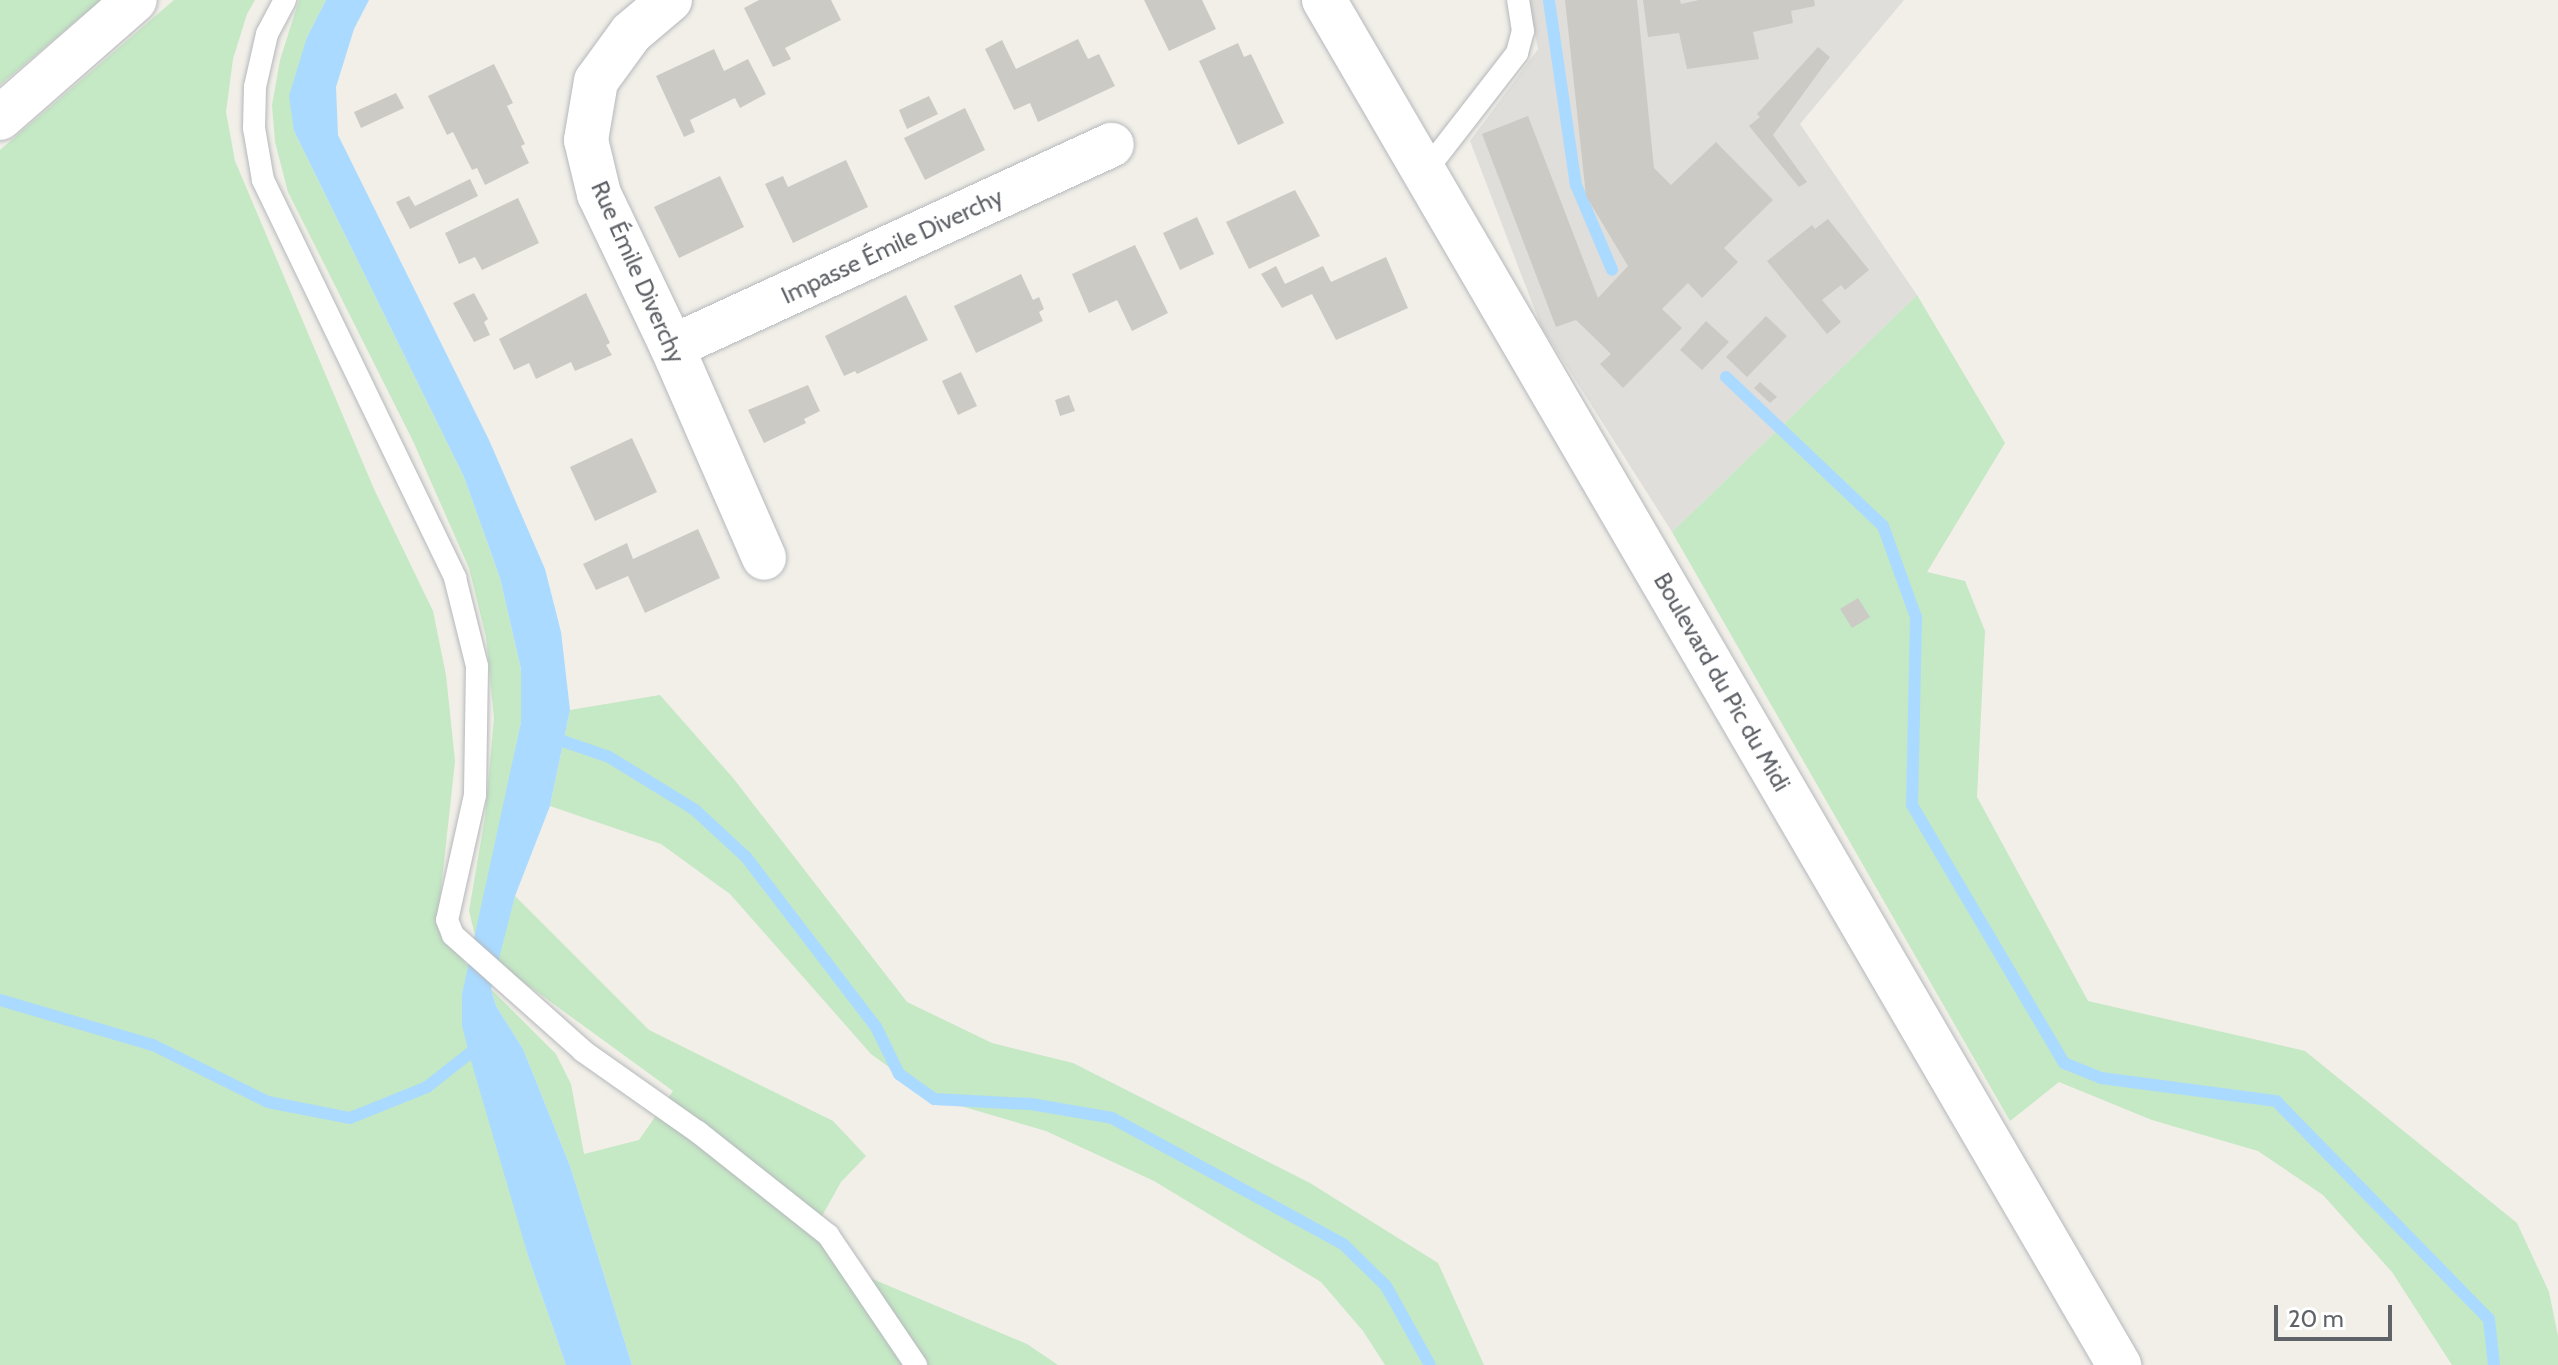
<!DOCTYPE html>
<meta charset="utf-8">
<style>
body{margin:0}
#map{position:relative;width:2558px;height:1365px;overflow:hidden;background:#f1efe8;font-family:Cabin,sans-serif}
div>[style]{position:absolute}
.industrial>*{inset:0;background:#e0deda}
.green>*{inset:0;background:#c5e8c5}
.water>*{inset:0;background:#aadaff}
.stream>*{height:12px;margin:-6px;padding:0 6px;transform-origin:6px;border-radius:6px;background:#aadaff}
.building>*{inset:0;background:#cccac5}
.roads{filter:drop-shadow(0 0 2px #b5b8bc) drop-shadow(0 0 2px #b5b8bc)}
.lane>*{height:22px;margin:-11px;padding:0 11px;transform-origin:11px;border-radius:11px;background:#fff}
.street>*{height:44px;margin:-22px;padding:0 22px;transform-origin:22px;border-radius:22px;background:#fff}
.secondary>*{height:44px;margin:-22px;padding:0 22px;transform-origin:22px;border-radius:22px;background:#fff}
span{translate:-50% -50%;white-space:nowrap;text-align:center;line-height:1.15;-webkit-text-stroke:8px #fff;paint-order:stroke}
.street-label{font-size:24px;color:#5f6368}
.scale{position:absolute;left:2274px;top:1305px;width:118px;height:36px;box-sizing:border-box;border:4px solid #5f6368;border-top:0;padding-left:10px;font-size:24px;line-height:28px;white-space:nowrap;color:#5f6368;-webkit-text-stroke:6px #fff;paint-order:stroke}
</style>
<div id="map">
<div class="industrial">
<i style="clip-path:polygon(1528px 0,1904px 0,1800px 124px,1917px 295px,1672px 532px,1541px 326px,1470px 141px,1538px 49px)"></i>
</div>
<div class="green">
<i style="clip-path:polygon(0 0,101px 0,0 85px)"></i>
<i style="clip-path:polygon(174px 0,255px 0,247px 14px,233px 59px,226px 112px,235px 161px,374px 489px,433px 611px,446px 675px,455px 761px,438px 917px,441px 936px,469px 967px,462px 994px,529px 1259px,566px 1365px,0 1365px,0 150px)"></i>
<i style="clip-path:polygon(299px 0,326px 0,307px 37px,294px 131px,464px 477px,500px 578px,521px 669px,521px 722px,476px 939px,469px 911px,485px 817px,494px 718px,486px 637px,469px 568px,413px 441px,288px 192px,275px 142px,272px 105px,280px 60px)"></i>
<i style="clip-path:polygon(1917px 295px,2005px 443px,1927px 572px,1965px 581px,1985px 631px,1977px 797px,2088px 1001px,2305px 1051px,2517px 1223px,2549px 1292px,2558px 1336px,2558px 1365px,2452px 1365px,2392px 1272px,2323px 1195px,2258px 1151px,2152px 1120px,2059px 1082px,2010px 1121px,1672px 532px)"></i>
<i style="clip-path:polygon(660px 695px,733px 778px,907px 1002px,992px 1043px,1073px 1063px,1310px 1183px,1438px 1263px,1484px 1365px,1385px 1365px,1363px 1331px,1321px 1282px,1154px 1181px,1046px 1131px,930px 1097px,871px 1054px,730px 894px,661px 844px,550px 806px,570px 710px)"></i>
<i style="clip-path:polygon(515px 896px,649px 1030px,833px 1121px,866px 1156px,841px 1182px,813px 1232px,863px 1275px,1027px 1344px,1058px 1365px,632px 1365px,570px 1166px,523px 1049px,496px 1006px,491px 989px,556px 1054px,571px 1084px,584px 1154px,639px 1140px,673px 1091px,496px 962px)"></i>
</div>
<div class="water">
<i style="clip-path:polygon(326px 0,369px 0,354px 29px,336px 87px,338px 135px,489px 440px,545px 569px,561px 632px,570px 710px,550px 806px,515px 896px,491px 989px,496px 1006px,523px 1049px,570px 1166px,632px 1365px,566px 1365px,529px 1259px,469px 1054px,462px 1025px,462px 994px,521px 722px,521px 669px,500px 578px,464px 477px,294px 131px,289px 96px,307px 37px)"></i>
</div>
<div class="stream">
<i style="left:1549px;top:1px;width:186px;rotate:81.7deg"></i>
<i style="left:1576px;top:185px;width:92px;rotate:67deg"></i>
<i style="left:1726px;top:377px;width:216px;rotate:43.5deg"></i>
<i style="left:1883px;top:526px;width:97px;rotate:70.1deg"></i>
<i style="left:1916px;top:617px;width:188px;rotate:91.2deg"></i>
<i style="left:1912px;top:805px;width:299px;rotate:59.5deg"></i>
<i style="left:2064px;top:1063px;width:40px;rotate:22deg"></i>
<i style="left:2101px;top:1078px;width:177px;rotate:7.5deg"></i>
<i style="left:2276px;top:1101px;width:305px;rotate:45.7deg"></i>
<i style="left:2489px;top:1319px;width:46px;rotate:83.8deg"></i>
<i style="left:548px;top:736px;width:65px;rotate:19deg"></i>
<i style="left:609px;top:757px;width:101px;rotate:31.6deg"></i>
<i style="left:695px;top:810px;width:69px;rotate:42.7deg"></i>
<i style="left:746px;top:857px;width:214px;rotate:52.6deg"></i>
<i style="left:876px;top:1027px;width:52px;rotate:63.9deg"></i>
<i style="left:899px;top:1074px;width:43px;rotate:35.5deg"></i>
<i style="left:934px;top:1099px;width:97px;rotate:3deg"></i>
<i style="left:1031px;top:1104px;width:82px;rotate:9.8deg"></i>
<i style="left:1112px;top:1118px;width:263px;rotate:28.6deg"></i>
<i style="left:1343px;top:1244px;width:60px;rotate:44.3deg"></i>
<i style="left:1386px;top:1286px;width:90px;rotate:60.9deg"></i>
<i style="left:0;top:1000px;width:159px;rotate:16.4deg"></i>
<i style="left:153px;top:1045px;width:128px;rotate:26.4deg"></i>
<i style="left:268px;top:1102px;width:84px;rotate:11deg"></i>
<i style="left:350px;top:1118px;width:83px;rotate:-21.9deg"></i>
<i style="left:427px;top:1087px;width:66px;rotate:-38.3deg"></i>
</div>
<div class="building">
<i style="clip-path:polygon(759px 0,831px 0,841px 20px,785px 48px,791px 59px,773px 67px,744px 8px)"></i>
<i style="clip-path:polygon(1144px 0,1202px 0,1216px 29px,1169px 51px)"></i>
<i style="clip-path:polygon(1565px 0,1637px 0,1654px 168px,1671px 185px,1716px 142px,1773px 200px,1724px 248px,1738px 262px,1702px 298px,1688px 283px,1662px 309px,1682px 328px,1623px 388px,1600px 364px,1611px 354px,1576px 320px,1556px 327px,1482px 134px,1528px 116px,1598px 298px,1628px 266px,1586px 196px)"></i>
<i style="clip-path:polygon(1643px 0,1680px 0,1681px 4px,1699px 0,1814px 0,1815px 6px,1791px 11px,1793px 23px,1753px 32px,1759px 59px,1687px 69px,1679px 33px,1648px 37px)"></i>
<i style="clip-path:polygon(1078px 39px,1088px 59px,1099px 54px,1115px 86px,1038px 122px,1030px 103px,1014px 110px,985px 49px,1002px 40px,1016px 69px)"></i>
<i style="clip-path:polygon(1238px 43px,1244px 57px,1251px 54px,1284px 123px,1238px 145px,1199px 61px)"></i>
<i style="clip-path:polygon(1818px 47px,1830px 57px,1773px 135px,1807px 182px,1799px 187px,1749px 126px,1760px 117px,1757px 114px)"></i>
<i style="clip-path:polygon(714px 49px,724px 71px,748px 59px,766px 94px,740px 108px,735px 98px,690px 120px,695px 132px,684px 137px,656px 76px)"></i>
<i style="clip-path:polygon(494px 64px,513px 103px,507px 106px,525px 144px,521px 146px,529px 163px,485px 185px,477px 168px,472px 170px,453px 132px,447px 135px,428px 96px)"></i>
<i style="clip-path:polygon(396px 93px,404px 108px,361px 128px,354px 112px)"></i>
<i style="clip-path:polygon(929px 96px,938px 114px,907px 129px,899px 110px)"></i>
<i style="clip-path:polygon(965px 108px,985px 150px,925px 180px,904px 138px)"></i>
<i style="clip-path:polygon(846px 160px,868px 207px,793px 243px,765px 184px,783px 176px,788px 187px)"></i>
<i style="clip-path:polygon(720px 176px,744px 227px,679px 258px,654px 207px)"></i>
<i style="clip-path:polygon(470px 179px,478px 196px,410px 229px,396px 202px,409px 196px,415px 206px)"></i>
<i style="clip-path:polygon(1295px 190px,1320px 236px,1249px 269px,1226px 222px)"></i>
<i style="clip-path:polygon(518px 198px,539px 243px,482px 270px,475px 257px,459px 264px,445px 233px)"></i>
<i style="clip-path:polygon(1197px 217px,1214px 254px,1180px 270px,1163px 233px)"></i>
<i style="clip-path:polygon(1828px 219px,1869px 270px,1845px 290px,1841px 285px,1822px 300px,1841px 322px,1827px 334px,1767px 261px,1812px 225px,1815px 229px)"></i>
<i style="clip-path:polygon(1135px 245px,1168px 313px,1132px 331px,1117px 300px,1089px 313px,1072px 274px)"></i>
<i style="clip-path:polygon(1386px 257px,1408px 308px,1336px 340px,1312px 294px,1282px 308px,1261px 274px,1276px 266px,1285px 284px,1323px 266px,1331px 282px)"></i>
<i style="clip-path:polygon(1021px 274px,1033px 300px,1039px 297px,1044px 309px,1039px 312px,1043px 321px,976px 353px,954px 306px)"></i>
<i style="clip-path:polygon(474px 293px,488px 319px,484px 322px,490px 335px,474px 342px,453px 303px)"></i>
<i style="clip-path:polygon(586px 293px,610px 343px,606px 345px,612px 355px,575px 371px,571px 362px,536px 379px,529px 363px,514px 370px,499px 339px)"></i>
<i style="clip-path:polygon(906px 295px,928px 340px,857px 374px,855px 371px,844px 376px,825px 336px)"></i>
<i style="clip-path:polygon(1766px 316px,1787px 336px,1747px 377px,1726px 357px)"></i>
<i style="clip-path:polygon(1706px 321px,1729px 342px,1702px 370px,1680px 350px)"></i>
<i style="clip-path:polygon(961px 372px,977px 406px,958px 415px,942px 381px)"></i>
<i style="clip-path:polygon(1760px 382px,1777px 397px,1770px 403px,1754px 388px)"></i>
<i style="clip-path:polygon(808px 385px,820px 411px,804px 419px,806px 423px,764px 443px,748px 410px)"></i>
<i style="clip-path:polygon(1069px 395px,1075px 411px,1060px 416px,1055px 400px)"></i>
<i style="clip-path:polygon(632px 438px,657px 492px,595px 521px,570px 467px)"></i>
<i style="clip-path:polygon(698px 529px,720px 578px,645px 613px,628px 576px,596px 590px,583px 564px,627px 543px,633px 559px)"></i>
<i style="clip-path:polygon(1858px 598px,1870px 617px,1852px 628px,1840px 609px)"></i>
</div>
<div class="roads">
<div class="lane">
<i style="left:285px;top:0;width:38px;rotate:118deg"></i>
<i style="left:267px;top:34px;width:54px;rotate:102.8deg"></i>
<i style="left:255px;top:87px;width:41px;rotate:91.4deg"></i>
<i style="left:254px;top:128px;width:53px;rotate:80.2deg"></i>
<i style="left:263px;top:180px;width:442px;rotate:64.2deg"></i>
<i style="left:455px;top:578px;width:91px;rotate:76deg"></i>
<i style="left:477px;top:666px;width:129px;rotate:90.9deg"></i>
<i style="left:475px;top:795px;width:128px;rotate:102.6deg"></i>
<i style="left:447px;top:920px;width:16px;rotate:68deg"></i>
<i style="left:453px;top:935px;width:174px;rotate:41.7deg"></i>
<i style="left:583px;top:1051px;width:141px;rotate:35.2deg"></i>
<i style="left:698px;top:1132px;width:166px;rotate:38.4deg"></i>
<i style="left:828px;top:1235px;width:157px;rotate:55.9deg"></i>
<i style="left:1424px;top:173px;width:152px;rotate:-52.2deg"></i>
<i style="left:1517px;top:53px;width:23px;rotate:-75deg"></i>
<i style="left:1523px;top:31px;width:31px;rotate:-99deg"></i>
</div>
<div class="street">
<i style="left:670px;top:0;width:51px;rotate:139.8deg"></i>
<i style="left:631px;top:33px;width:59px;rotate:126.1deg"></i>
<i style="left:596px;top:81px;width:60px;rotate:99.6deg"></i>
<i style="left:586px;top:140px;width:56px;rotate:76.5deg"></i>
<i style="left:599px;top:194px;width:170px;rotate:64.5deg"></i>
<i style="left:672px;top:347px;width:230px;rotate:66.4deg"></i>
<i style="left:672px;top:347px;width:484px;rotate:-24.7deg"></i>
</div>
<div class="secondary">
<i style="left:1324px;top:0;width:1580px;rotate:59.78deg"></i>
<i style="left:0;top:118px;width:179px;rotate:-41.2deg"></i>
</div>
</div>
<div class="street-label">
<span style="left:892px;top:246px;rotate:-25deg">Impasse Émile Diverchy</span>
<span style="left:638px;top:272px;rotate:66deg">Rue Émile Diverchy</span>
<span style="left:1722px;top:682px;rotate:60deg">Boulevard du Pic du Midi</span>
</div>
<div class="scale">20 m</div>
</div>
